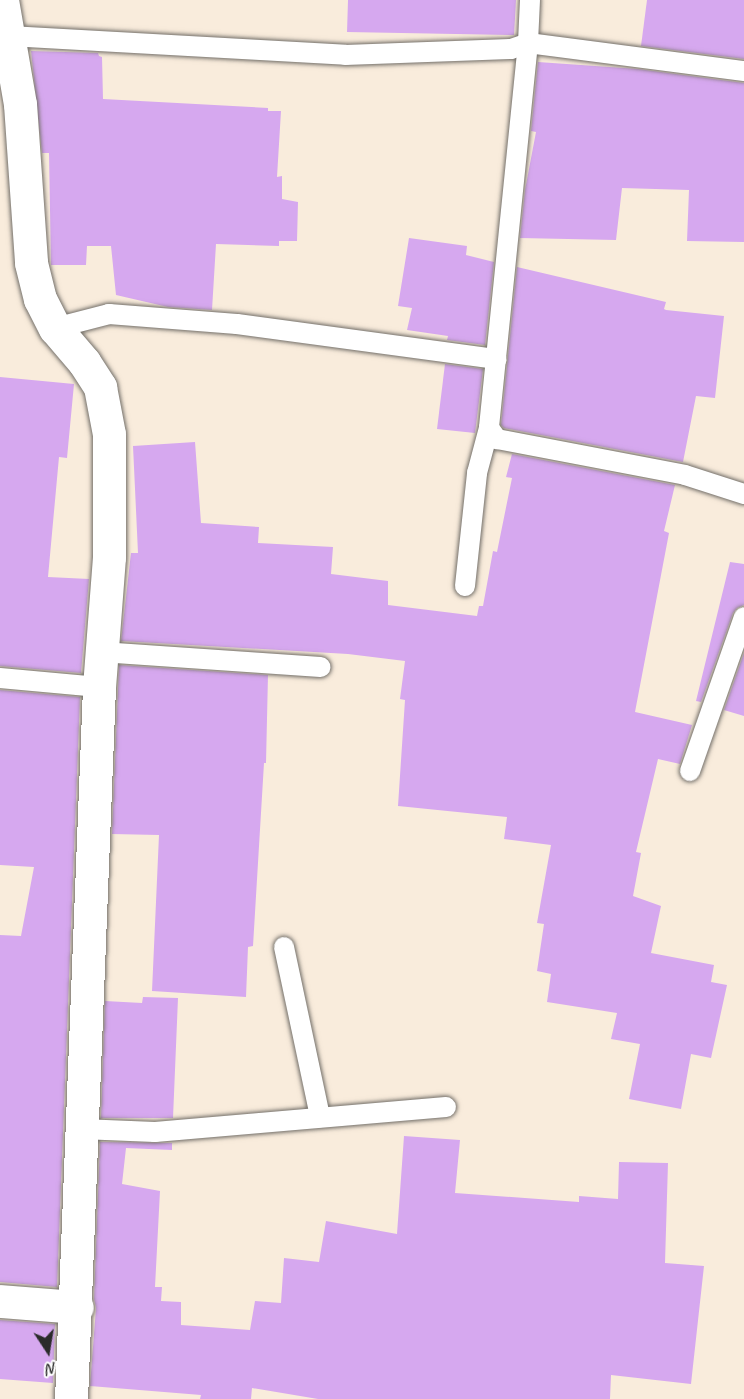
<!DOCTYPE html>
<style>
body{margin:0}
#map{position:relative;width:744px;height:1399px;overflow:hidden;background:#f9ecdc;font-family:Caveat,sans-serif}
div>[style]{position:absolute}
.building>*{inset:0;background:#d6a8ef}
.roads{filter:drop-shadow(0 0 2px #736f69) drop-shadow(0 0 2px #736f69)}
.lane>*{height:20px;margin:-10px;padding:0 10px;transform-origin:10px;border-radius:10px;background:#fff}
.street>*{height:33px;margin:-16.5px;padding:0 16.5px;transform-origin:16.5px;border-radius:16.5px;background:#fff}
span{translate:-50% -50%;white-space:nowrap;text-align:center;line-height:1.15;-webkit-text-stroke:5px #fff;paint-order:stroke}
.north{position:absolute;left:18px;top:1321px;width:60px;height:60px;-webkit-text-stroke:4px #fff;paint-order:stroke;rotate:168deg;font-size:16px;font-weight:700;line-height:24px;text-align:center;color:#2b2b2b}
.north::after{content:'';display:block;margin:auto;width:21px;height:27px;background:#2b2b2b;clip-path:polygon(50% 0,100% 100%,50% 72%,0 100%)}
</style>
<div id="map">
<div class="building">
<i style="clip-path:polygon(348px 0,516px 0,514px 35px,347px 32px)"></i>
<i style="clip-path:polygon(647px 0,744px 0,744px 59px,641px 46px)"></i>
<i style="clip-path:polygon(31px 51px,98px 53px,99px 56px,102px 57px,103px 99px,268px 108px,268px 111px,281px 111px,277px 177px,282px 176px,282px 199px,298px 202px,297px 241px,279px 241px,279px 246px,216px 244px,212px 310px,168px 307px,116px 295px,111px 246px,87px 246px,86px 265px,51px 265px,49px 153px,42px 153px)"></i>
<i style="clip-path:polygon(538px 62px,638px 69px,744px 83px,744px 242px,687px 241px,689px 190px,622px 188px,616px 240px,520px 238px,525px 190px,536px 132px,531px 131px)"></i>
<i style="clip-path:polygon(409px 238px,467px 246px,466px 255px,494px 262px,485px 345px,447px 340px,448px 336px,407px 330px,412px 308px,398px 306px)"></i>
<i style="clip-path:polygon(517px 267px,666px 302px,664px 309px,666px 310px,724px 316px,715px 398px,696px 396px,683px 462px,504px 428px,501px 425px)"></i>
<i style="clip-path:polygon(445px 364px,483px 369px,475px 433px,437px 429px)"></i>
<i style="clip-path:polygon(0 377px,74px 384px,67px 458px,59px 457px,48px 577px,89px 579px,81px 673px,0 666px)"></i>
<i style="clip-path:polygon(195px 442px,201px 523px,259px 527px,258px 543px,333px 547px,331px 574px,388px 581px,388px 605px,477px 616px,479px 606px,483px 606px,493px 551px,497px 552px,512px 478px,506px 477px,512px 454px,675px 485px,664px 531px,669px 533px,635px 712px,692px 725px,680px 764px,658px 759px,636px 852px,641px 853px,633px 896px,661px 906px,651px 953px,714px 965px,711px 982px,727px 985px,711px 1058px,691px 1054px,681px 1109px,629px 1099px,640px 1044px,611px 1039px,617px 1013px,547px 1002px,551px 974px,537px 971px,544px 924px,537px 923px,551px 845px,504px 839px,507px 817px,398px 806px,405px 700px,400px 699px,405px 661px,348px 654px,121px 641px,131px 553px,138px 553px,133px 446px)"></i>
<i style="clip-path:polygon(730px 562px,744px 564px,744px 605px,737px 608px,733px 613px,701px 702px,696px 701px)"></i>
<i style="clip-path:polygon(744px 653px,744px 716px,724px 710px)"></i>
<i style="clip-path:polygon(119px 665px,268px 675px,266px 763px,264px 763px,253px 946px,248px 947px,246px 997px,152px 991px,159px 835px,112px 834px)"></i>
<i style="clip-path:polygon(0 690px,80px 697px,57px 1287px,0 1282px,0 935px,21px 936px,34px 867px,0 865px)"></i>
<i style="clip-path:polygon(143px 997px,178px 998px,173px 1118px,101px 1118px,105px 1001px,142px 1003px)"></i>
<i style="clip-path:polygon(404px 1136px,460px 1140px,455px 1193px,579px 1202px,579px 1196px,618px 1199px,619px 1162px,668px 1163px,665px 1263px,704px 1266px,691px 1384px,611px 1375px,610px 1399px,318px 1399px,252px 1388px,251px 1399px,200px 1399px,201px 1395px,90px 1386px,96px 1308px,94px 1299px,100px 1142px,172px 1143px,172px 1150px,126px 1148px,122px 1184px,160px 1191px,155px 1287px,162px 1287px,161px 1301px,181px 1302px,181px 1325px,250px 1330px,255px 1301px,281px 1303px,284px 1258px,319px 1262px,326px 1221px,397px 1234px)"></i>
<i style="clip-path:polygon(0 1320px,55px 1324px,53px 1383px,0 1379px)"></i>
</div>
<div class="roads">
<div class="lane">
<i style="left:530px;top:0;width:43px;rotate:92.7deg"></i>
<i style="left:528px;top:43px;width:387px;rotate:95.8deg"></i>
<i style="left:489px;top:428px;width:14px;rotate:54deg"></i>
<i style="left:497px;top:439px;width:191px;rotate:10.8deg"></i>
<i style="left:685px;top:475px;width:62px;rotate:17.9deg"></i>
<i style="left:9px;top:36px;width:337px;rotate:3.2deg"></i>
<i style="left:345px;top:55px;width:166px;rotate:-2.1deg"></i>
<i style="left:511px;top:49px;width:18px;rotate:-19deg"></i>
<i style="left:528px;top:43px;width:218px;rotate:7.4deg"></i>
<i style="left:55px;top:328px;width:56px;rotate:-14.5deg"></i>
<i style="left:109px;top:314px;width:128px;rotate:4.5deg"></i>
<i style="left:237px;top:324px;width:262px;rotate:7.7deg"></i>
<i style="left:465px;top:586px;width:114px;rotate:-83.9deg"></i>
<i style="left:477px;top:473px;width:47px;rotate:-75.1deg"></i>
<i style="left:101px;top:652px;width:220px;rotate:3.9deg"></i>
<i style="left:0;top:678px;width:99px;rotate:5.2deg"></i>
<i style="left:690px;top:771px;width:163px;rotate:-70.7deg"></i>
<i style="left:284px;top:947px;width:174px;rotate:78deg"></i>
<i style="left:81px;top:1129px;width:74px;rotate:2.3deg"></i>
<i style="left:155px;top:1132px;width:292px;rotate:-4.9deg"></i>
</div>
<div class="street">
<i style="left:2px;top:0;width:106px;rotate:80.2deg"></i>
<i style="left:20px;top:104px;width:159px;rotate:86deg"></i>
<i style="left:31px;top:263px;width:37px;rotate:76deg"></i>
<i style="left:40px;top:299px;width:33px;rotate:63deg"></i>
<i style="left:55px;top:328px;width:45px;rotate:49.5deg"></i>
<i style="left:84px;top:362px;width:30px;rotate:57deg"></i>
<i style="left:100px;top:387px;width:48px;rotate:79.2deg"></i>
<i style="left:109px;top:434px;width:123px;rotate:90deg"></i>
<i style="left:109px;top:557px;width:130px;rotate:94.4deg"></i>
<i style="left:99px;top:687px;width:713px;rotate:92.25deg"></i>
<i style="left:0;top:1301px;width:77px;rotate:4.5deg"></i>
</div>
</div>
<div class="north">N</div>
</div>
